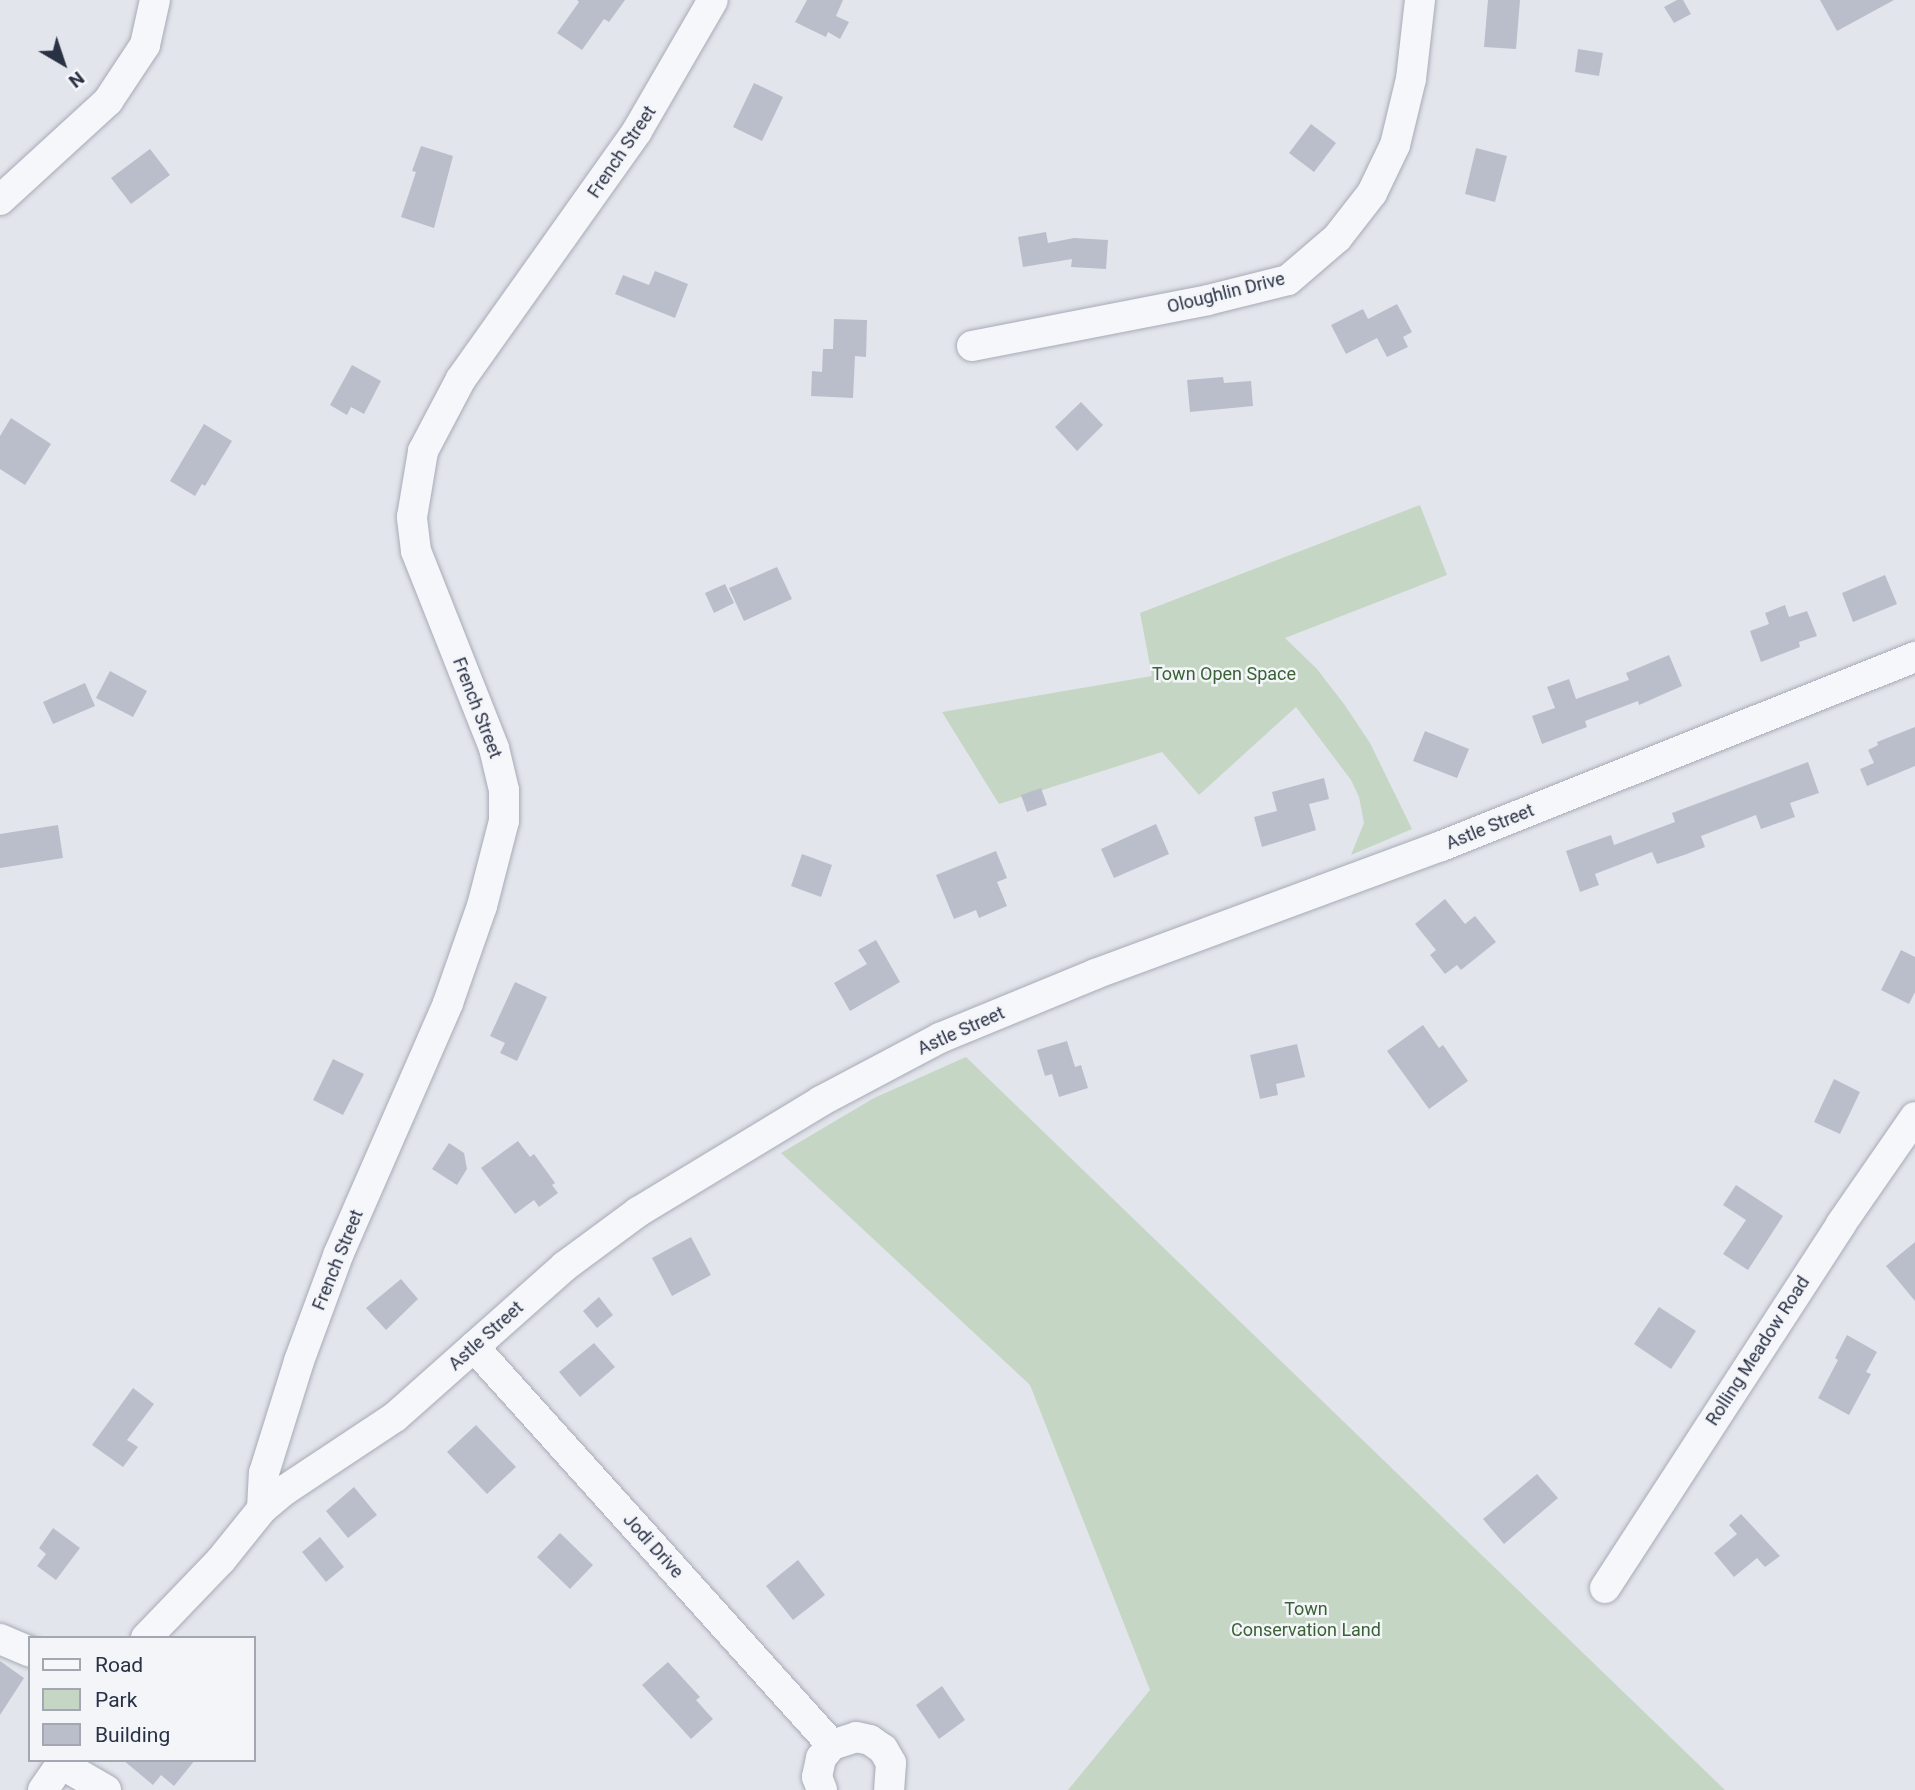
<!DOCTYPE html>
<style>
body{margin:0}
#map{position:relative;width:1915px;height:1790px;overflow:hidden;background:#e3e5ec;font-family:Roboto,sans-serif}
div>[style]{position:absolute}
.green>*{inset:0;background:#c6d6c4}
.building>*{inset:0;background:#babeca}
.roads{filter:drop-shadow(0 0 2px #a7abb7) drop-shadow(0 0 2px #a7abb7)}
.minor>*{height:30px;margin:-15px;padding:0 15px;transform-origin:15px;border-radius:15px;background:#f6f7fa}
span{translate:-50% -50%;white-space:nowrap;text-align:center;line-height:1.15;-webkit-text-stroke:5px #f3f5f9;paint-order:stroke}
.street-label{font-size:18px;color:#293145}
.park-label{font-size:18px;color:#3a6236}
.legend{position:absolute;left:28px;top:1636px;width:228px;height:126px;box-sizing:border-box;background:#f3f5f9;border:2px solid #a2a7b1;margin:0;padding:9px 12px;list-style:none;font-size:21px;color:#293145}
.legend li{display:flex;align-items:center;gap:14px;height:35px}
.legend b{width:35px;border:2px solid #a2a7b1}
.north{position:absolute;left:28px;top:28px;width:70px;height:70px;-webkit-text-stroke:5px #f3f5f9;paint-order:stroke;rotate:141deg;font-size:19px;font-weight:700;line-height:28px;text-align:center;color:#293145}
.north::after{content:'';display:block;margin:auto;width:24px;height:32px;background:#293145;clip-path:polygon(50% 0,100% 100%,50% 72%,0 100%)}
</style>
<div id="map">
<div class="green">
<i style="clip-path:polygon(1420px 505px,1447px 575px,1285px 638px,1317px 669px,1344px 704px,1370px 743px,1412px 829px,1351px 855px,1364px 823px,1359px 797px,1351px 780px,1296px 707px,1199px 795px,1162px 752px,999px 804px,942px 712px,1152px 676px,1140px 613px)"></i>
<i style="clip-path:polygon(966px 1057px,1725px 1790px,1068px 1790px,1150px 1690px,1030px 1385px,781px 1153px,874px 1098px)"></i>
</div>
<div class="building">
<i style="clip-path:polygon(577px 0,625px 0,609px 22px,604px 19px,582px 50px,557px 33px,579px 2px)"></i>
<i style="clip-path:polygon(807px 0,843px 0,836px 16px,849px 22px,840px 39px,828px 32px,826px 37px,795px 22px)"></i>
<i style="clip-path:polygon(1488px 0,1520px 0,1516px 49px,1484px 47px)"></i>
<i style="clip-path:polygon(1677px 0,1683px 0,1691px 14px,1674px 23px,1664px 7px)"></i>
<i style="clip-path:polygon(1820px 0,1894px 0,1837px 31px)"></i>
<i style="clip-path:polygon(1578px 49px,1603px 53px,1599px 76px,1575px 72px)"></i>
<i style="clip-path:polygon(754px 83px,783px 97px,762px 141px,733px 127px)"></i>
<i style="clip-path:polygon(1311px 124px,1336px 143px,1314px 172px,1289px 153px)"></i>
<i style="clip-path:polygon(421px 146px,453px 156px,434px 228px,401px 217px,416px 172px,412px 171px)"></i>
<i style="clip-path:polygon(1476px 148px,1507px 156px,1495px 202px,1465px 194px)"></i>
<i style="clip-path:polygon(150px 149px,170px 175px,131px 204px,111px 178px)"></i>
<i style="clip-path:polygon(1046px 232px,1048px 243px,1074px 238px,1108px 240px,1106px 269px,1071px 267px,1072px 259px,1023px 267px,1018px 237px)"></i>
<i style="clip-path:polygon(655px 271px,688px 284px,675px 318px,615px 294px,623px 275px,649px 285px)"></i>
<i style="clip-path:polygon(1397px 304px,1412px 332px,1403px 337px,1408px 347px,1387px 357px,1377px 338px,1346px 354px,1331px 325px,1363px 309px,1368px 319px)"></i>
<i style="clip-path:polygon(834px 319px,867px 320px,866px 357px,855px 356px,853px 398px,811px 396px,812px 371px,822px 372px,823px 349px,833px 349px)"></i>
<i style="clip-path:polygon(352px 365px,381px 381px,364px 414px,351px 407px,347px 415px,330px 405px)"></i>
<i style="clip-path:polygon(1223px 377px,1224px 383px,1251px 381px,1253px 406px,1190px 412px,1187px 380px)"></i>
<i style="clip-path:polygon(1081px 402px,1103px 425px,1077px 451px,1055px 427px)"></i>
<i style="clip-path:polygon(11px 418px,51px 444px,25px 485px,0 469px,0 436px)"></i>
<i style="clip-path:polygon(204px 424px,232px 441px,205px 486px,202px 484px,195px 496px,170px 481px)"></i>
<i style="clip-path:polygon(777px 567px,792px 599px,744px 621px,729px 588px)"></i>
<i style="clip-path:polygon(1885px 575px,1897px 604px,1853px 622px,1842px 593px)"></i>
<i style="clip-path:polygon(725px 584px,734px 603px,714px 613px,705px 593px)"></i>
<i style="clip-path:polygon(1785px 605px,1789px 617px,1807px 611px,1817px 636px,1799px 642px,1800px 647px,1761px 662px,1750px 631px,1769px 624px,1765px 613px)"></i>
<i style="clip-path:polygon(1669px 655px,1682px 686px,1639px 705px,1638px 701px,1585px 721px,1587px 727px,1542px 744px,1532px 716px,1555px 708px,1547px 687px,1569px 679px,1576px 699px,1629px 680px,1626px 673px)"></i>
<i style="clip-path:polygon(110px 671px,147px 691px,133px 717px,96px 698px)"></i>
<i style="clip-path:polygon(85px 683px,95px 706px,53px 724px,43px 702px)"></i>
<i style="clip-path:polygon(1915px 727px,1915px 766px,1867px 786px,1860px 769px,1874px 763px,1868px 750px,1878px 745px,1877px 742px)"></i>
<i style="clip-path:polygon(1425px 731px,1469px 749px,1457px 778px,1413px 761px)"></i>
<i style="clip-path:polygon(1808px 762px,1819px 793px,1790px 803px,1795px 817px,1761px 829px,1756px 815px,1701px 836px,1705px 847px,1687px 854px,1657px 864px,1652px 852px,1595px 874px,1599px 885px,1580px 892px,1566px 851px,1611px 835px,1614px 845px,1675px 822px,1672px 813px)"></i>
<i style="clip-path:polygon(1324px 778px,1329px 799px,1309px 804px,1316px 830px,1262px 847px,1254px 817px,1277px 811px,1272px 792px)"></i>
<i style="clip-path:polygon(1041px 788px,1047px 805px,1027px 812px,1021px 795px)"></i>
<i style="clip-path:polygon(1156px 824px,1169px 854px,1114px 878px,1101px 849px)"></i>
<i style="clip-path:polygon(58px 825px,63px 858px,0 868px,0 834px)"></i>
<i style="clip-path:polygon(996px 851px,1007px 878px,997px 882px,1007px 906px,979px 918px,976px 910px,954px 919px,936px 875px)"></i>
<i style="clip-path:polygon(802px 854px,832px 865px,821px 897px,791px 886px)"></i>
<i style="clip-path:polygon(1445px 899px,1465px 924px,1475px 916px,1496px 942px,1461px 970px,1457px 965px,1445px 974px,1430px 955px,1436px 950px,1415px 924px)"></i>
<i style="clip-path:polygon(876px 940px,900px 982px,850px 1011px,834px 983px,867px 964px,858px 950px)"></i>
<i style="clip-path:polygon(1901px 950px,1915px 957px,1915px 992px,1909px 1004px,1881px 990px)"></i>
<i style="clip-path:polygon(515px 982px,547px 997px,517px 1061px,500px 1053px,505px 1043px,490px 1036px)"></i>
<i style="clip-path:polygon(1423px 1025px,1439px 1048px,1443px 1045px,1468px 1081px,1429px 1109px,1387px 1051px)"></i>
<i style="clip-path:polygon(1067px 1041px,1075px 1067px,1081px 1065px,1088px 1088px,1059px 1097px,1052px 1074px,1045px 1076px,1037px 1050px)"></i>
<i style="clip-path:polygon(1297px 1044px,1305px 1077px,1276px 1084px,1278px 1095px,1260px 1099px,1250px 1055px)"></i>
<i style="clip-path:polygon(333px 1059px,364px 1074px,343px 1115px,313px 1100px)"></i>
<i style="clip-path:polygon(1834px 1079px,1860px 1092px,1840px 1134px,1814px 1122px)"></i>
<i style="clip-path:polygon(518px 1141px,530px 1157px,534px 1154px,555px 1183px,552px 1185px,558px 1193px,539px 1207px,534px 1200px,515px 1214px,481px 1168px)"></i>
<i style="clip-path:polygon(449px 1143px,464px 1153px,467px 1169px,457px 1185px,432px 1169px)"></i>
<i style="clip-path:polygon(1736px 1185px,1783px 1216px,1748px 1270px,1723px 1254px,1746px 1220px,1723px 1205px)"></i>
<i style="clip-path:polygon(691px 1237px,711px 1275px,672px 1296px,652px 1258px)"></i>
<i style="clip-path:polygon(1915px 1242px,1915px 1301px,1886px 1266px)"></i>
<i style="clip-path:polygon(401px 1279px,418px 1299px,386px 1330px,366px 1308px)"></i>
<i style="clip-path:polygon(599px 1297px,613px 1315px,597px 1328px,583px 1311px)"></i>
<i style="clip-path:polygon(1659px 1307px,1696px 1331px,1671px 1369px,1634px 1344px)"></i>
<i style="clip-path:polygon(1847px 1335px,1877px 1352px,1866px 1372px,1871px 1374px,1849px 1415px,1818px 1398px,1838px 1360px,1835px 1358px)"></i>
<i style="clip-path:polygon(594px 1343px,615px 1367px,580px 1397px,559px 1372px)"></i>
<i style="clip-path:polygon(133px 1388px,154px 1404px,127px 1440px,138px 1447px,123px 1467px,92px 1445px)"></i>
<i style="clip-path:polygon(476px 1425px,516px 1467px,487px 1494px,447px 1452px)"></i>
<i style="clip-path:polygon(1537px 1474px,1558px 1498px,1504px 1544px,1483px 1519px)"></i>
<i style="clip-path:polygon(354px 1487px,377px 1515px,348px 1538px,326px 1511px)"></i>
<i style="clip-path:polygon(1741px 1514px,1780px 1556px,1765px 1567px,1757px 1558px,1734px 1577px,1714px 1553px,1737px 1534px,1729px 1525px)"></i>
<i style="clip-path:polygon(53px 1528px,80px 1548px,56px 1580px,37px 1566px,46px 1554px,39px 1548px)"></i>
<i style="clip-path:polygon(560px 1533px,593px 1565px,570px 1589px,537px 1557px)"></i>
<i style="clip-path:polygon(320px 1537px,344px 1567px,326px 1582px,302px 1552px)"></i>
<i style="clip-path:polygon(798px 1560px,825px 1595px,793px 1620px,766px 1586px)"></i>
<i style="clip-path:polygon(0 1661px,24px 1678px,0 1715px)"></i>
<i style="clip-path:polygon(668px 1662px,700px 1697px,696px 1700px,713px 1719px,691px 1739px,642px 1685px)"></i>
<i style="clip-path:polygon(942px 1686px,965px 1720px,939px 1739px,916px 1705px)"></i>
<i style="clip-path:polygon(123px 1760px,195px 1760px,174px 1786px,161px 1775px,153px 1785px)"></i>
</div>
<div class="roads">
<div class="minor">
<i style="left:0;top:200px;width:147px;rotate:-42.5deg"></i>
<i style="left:108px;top:101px;width:67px;rotate:-56.5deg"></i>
<i style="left:145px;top:45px;width:46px;rotate:-77.5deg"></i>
<i style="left:972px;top:346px;width:240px;rotate:-11deg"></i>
<i style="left:1208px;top:300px;width:82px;rotate:-14deg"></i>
<i style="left:1288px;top:280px;width:65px;rotate:-40.6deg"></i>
<i style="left:1337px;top:238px;width:57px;rotate:-52.1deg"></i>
<i style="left:1372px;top:193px;width:53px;rotate:-64.4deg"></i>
<i style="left:1395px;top:145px;width:68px;rotate:-76.4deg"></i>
<i style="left:1411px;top:79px;width:80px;rotate:-83.5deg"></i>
<i style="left:474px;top:1347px;width:535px;rotate:48.03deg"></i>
<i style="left:262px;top:1509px;width:36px;rotate:-87deg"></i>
<i style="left:264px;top:1473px;width:117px;rotate:-72.6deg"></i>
<i style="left:299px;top:1361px;width:115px;rotate:-69.7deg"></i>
<i style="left:339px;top:1253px;width:273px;rotate:-66.4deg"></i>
<i style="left:448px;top:1003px;width:103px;rotate:-70.7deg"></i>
<i style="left:482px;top:906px;width:88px;rotate:-75.5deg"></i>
<i style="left:504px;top:821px;width:31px;rotate:-90deg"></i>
<i style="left:504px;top:790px;width:43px;rotate:-103.4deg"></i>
<i style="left:494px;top:748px;width:212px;rotate:-111.6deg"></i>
<i style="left:416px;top:551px;width:34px;rotate:-97deg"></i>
<i style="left:412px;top:517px;width:67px;rotate:-80.5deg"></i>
<i style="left:423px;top:451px;width:81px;rotate:-62.2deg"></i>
<i style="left:461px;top:379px;width:304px;rotate:-54.6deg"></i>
<i style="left:637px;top:131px;width:151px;rotate:-59.9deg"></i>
<i style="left:1605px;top:1588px;width:434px;rotate:-57deg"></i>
<i style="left:1841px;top:1224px;width:130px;rotate:-55.3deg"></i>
<i style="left:146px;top:1638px;width:108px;rotate:-46.1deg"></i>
<i style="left:221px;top:1560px;width:65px;rotate:-51.2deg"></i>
<i style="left:262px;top:1509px;width:30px;rotate:-40deg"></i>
<i style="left:285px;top:1490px;width:132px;rotate:-33.6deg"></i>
<i style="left:395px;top:1417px;width:227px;rotate:-41.6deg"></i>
<i style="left:565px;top:1266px;width:91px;rotate:-36.5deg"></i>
<i style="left:638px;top:1212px;width:214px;rotate:-31.2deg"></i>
<i style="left:821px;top:1101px;width:135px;rotate:-27.9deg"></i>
<i style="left:940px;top:1038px;width:168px;rotate:-22.4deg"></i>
<i style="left:1095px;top:974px;width:367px;rotate:-20.3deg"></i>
<i style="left:1439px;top:847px;width:513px;rotate:-21.76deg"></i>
<i style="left:0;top:1639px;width:33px;rotate:23deg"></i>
<i style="left:61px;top:1764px;width:52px;rotate:30deg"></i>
<i style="left:43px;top:1790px;width:37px;rotate:-55deg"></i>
<i style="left:822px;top:1790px;width:14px;rotate:-111deg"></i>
<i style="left:817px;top:1777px;width:19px;rotate:-78deg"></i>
<i style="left:821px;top:1758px;width:17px;rotate:-50deg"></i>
<i style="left:832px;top:1745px;width:25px;rotate:-18deg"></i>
<i style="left:856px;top:1737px;width:14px;rotate:12deg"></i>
<i style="left:870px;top:1740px;width:16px;rotate:35deg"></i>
<i style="left:883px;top:1749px;width:16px;rotate:60deg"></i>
<i style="left:891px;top:1763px;width:27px;rotate:94deg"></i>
</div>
</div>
<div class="street-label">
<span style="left:622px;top:152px;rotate:-56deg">French Street</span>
<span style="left:1226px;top:293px;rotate:-14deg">Oloughlin Drive</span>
<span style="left:477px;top:708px;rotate:69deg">French Street</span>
<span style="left:1490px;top:827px;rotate:-22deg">Astle Street</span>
<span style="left:961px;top:1031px;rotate:-24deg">Astle Street</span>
<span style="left:338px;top:1260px;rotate:-68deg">French Street</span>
<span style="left:486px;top:1336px;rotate:-42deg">Astle Street</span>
<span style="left:1758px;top:1351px;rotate:-57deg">Rolling Meadow Road</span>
<span style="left:653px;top:1546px;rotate:48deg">Jodi Drive</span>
</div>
<div class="park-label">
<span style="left:1224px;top:674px">Town Open Space</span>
<span style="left:1306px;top:1620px">Town<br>Conservation Land</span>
</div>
<ul class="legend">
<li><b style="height:9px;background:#f6f7fa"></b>Road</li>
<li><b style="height:19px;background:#c6d6c4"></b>Park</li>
<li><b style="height:19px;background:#babeca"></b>Building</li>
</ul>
<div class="north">N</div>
</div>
